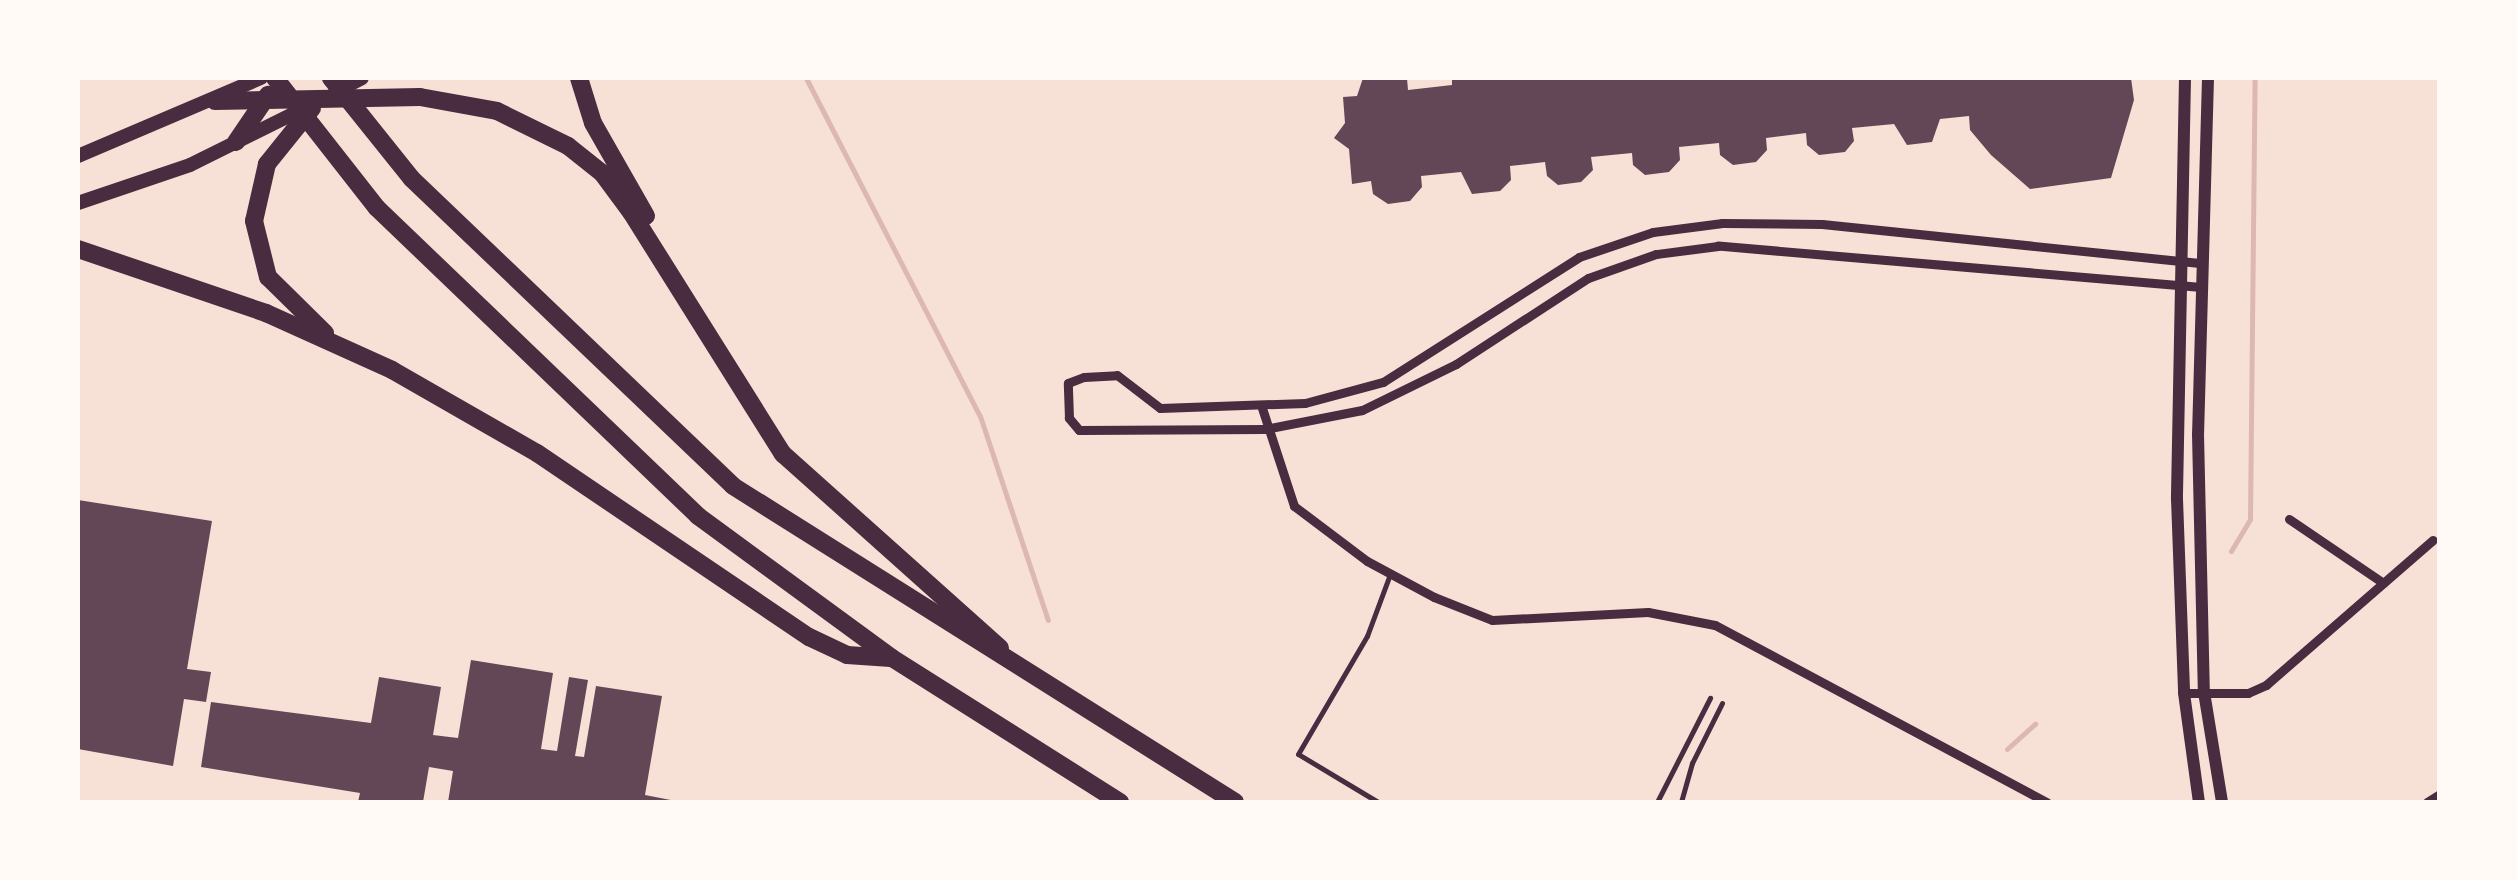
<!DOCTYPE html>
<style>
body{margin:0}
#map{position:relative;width:2517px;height:880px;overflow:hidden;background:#f7e1d7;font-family:Karla,sans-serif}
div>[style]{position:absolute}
.stream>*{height:5px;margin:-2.5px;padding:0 2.5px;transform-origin:2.5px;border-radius:2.5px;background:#dcb8b0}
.building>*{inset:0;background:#644757}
.service>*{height:5px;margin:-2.5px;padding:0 2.5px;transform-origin:2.5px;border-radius:2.5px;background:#4a2c40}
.minor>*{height:9px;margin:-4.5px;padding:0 4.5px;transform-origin:4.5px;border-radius:4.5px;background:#4a2c40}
.secondary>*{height:12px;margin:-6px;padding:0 6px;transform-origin:6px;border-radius:6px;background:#4a2c40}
.primary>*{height:14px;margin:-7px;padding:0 7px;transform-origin:7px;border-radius:7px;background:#4a2c40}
.motorway>*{height:18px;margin:-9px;padding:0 9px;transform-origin:9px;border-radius:9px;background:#4a2c40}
span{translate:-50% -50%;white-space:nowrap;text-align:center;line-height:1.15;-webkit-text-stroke:9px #fffaf5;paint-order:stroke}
.frame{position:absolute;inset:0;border:80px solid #fffaf5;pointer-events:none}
</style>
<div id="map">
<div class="stream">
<i style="left:806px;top:78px;width:380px;rotate:62.8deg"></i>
<i style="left:980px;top:416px;width:215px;rotate:71.6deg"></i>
<i style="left:2231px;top:551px;width:37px;rotate:-59deg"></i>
<i style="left:2250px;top:519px;width:441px;rotate:-89.4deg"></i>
<i style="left:2007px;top:749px;width:38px;rotate:-42deg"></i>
</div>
<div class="building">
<i style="clip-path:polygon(1363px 78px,1407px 78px,1408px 90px,1452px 85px,1452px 78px,2131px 78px,2134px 100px,2111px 178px,2030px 189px,1991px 155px,1970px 130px,1969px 116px,1940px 119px,1932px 142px,1907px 145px,1894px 124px,1852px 128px,1854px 141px,1845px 152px,1819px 155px,1807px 145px,1806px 133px,1766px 138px,1767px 150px,1756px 162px,1733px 165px,1720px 155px,1719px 143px,1679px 147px,1680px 160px,1669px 172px,1645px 175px,1633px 165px,1632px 153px,1591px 157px,1593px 170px,1581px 182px,1558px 185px,1547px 176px,1545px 162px,1510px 166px,1511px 180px,1500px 191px,1472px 194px,1461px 172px,1421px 176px,1422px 187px,1410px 201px,1388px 204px,1373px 194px,1371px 181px,1352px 184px,1349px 149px,1334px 138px,1345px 123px,1343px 97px,1357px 96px)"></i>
<i style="clip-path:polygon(78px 500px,212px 521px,187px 669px,211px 672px,206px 702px,184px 699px,173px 766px,78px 749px)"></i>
<i style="clip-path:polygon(471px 660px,553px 673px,541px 749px,557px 751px,569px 677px,588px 680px,575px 756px,584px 757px,596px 686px,662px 696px,645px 795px,681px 802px,448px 802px,453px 771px,429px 767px,423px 802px,358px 802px,360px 793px,201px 767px,211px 702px,371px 723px,379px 677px,441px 687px,433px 735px,458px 738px)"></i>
</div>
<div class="service">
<i style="left:1378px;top:802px;width:93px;rotate:-149deg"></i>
<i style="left:1298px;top:754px;width:137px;rotate:-59.7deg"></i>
<i style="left:1367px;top:636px;width:66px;rotate:-69.6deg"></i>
<i style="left:1657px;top:802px;width:117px;rotate:-63deg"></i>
<i style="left:1681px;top:802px;width:41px;rotate:-74.2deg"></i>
<i style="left:1692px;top:763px;width:67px;rotate:-63.4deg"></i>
</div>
<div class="minor">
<i style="left:2201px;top:287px;width:485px;rotate:-175.1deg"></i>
<i style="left:1718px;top:246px;width:63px;rotate:172.6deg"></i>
<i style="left:1656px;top:254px;width:72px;rotate:160.6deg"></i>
<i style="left:1588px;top:278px;width:158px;rotate:146.9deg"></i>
<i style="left:1456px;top:364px;width:105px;rotate:153.9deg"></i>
<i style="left:1362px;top:410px;width:99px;rotate:168.9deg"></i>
<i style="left:1265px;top:429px;width:186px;rotate:179.7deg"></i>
<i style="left:1079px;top:430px;width:16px;rotate:-130deg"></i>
<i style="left:1069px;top:418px;width:35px;rotate:-92deg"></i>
<i style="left:1068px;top:383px;width:17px;rotate:-21deg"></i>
<i style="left:1084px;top:377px;width:33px;rotate:-3deg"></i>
<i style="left:1117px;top:375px;width:54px;rotate:37.5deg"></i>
<i style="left:1160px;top:408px;width:145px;rotate:-2deg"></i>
<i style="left:1305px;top:403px;width:81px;rotate:-15.1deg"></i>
<i style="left:1383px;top:382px;width:232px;rotate:-32.5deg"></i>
<i style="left:1579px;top:257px;width:78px;rotate:-18.7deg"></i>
<i style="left:1653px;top:232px;width:70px;rotate:-7.4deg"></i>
<i style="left:1722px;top:223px;width:100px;rotate:0.6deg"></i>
<i style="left:1822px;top:224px;width:382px;rotate:5.9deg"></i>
<i style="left:1262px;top:408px;width:103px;rotate:71.9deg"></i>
<i style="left:1294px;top:506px;width:91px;rotate:37deg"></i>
<i style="left:1367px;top:561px;width:76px;rotate:28.2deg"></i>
<i style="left:1434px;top:597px;width:62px;rotate:21.6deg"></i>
<i style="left:1492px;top:620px;width:156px;rotate:-2.9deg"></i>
<i style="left:1648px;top:612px;width:68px;rotate:11deg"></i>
<i style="left:1715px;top:625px;width:376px;rotate:28.1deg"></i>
<i style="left:2289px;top:519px;width:114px;rotate:34.2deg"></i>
<i style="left:2184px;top:693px;width:64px"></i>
<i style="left:2248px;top:693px;width:20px;rotate:-24deg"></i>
<i style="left:2266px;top:685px;width:221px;rotate:-41deg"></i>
<i style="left:2427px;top:802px;width:15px;rotate:-32deg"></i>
</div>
<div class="secondary">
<i style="left:2185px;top:78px;width:421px;rotate:91.1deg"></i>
<i style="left:2177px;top:499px;width:194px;rotate:87.9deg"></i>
<i style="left:2184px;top:693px;width:110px;rotate:82.2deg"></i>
<i style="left:2208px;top:78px;width:356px;rotate:91.6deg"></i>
<i style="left:2198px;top:434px;width:258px;rotate:88.7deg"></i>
<i style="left:2204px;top:692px;width:111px;rotate:80.7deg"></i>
</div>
<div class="primary">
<i style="left:335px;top:92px;width:30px;rotate:-27deg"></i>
<i style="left:78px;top:156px;width:199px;rotate:-23.1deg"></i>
<i style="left:78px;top:203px;width:118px;rotate:-18.7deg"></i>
<i style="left:190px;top:165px;width:131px;rotate:-26.4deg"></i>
</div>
<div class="motorway">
<i style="left:275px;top:78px;width:165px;rotate:51.9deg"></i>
<i style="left:377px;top:208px;width:445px;rotate:43.8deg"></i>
<i style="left:698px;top:516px;width:240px;rotate:36.2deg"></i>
<i style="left:892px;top:658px;width:270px;rotate:32.3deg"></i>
<i style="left:331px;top:78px;width:129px;rotate:51.3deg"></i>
<i style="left:412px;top:179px;width:444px;rotate:43.7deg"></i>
<i style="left:733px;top:486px;width:593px;rotate:32.19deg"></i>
<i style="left:579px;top:78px;width:47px;rotate:72.7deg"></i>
<i style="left:593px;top:123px;width:107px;rotate:60.3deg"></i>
<i style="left:215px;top:101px;width:205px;rotate:-1.1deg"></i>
<i style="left:420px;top:97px;width:78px;rotate:10.3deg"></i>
<i style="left:497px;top:111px;width:79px;rotate:26.2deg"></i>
<i style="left:568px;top:146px;width:43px;rotate:38.5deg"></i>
<i style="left:602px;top:173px;width:49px;rotate:53.4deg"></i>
<i style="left:631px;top:212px;width:286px;rotate:57.9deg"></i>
<i style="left:783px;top:454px;width:291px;rotate:41.8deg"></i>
<i style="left:312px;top:108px;width:72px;rotate:128.8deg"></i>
<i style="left:267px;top:164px;width:58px;rotate:102.8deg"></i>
<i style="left:254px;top:221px;width:58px;rotate:76deg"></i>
<i style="left:268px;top:277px;width:80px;rotate:44.5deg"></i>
<i style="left:236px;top:142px;width:57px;rotate:-55.8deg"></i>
<i style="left:78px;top:249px;width:199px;rotate:18.8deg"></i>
<i style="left:266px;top:313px;width:138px;rotate:24.3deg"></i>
<i style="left:392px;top:370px;width:167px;rotate:29.8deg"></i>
<i style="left:537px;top:453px;width:328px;rotate:34.1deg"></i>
<i style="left:809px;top:637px;width:42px;rotate:25.3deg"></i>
<i style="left:847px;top:655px;width:44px;rotate:3.9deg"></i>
</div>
<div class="frame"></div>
</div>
